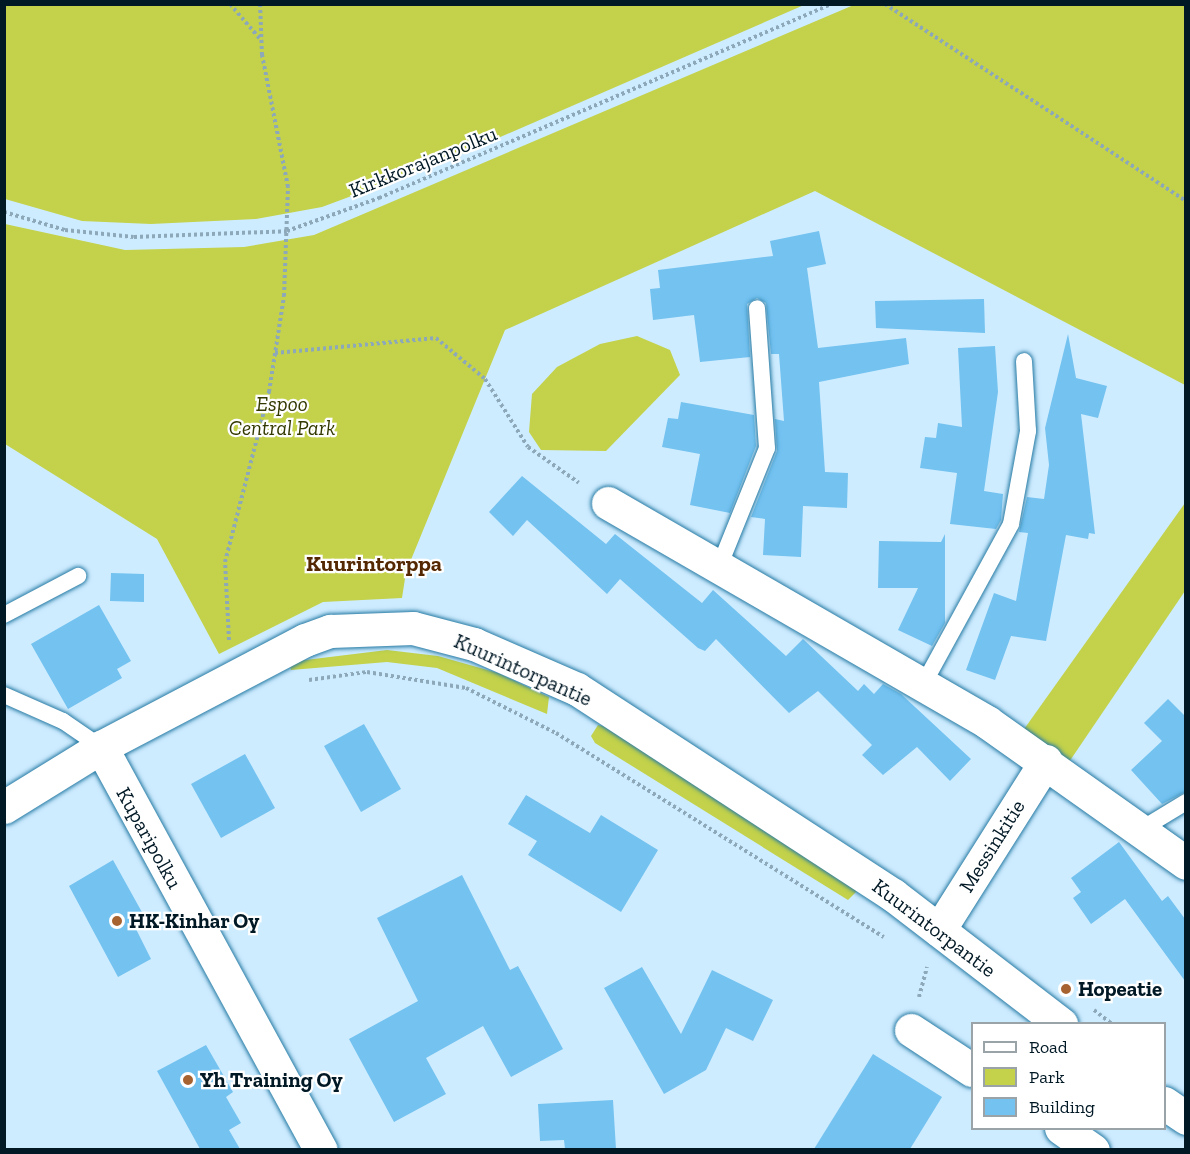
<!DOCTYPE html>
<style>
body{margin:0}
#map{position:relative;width:1190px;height:1154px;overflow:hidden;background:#ceecff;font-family:"Zilla Slab",serif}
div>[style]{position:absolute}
.green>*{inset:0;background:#c3d24a}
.building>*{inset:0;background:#73c2f0}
.path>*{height:4px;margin-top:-2px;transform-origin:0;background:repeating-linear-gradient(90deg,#8ca8b9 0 3px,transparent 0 6px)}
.roads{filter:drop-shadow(0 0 2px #267aa4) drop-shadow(0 0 2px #267aa4)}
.service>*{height:16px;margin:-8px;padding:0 8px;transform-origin:8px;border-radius:8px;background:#fff}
.minor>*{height:33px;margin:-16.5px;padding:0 16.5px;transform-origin:16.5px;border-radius:16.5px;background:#fff}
.tertiary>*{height:33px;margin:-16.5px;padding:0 16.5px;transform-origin:16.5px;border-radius:16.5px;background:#fff}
.dots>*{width:16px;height:16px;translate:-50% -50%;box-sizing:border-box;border:3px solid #fff;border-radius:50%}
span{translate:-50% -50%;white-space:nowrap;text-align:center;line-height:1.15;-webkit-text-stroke:4.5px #fff;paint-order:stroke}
.street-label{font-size:21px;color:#011825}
.park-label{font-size:21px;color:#343900;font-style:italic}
.poi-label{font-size:21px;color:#011825;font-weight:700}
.left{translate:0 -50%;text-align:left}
.neighbourhood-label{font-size:22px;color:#542802;font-weight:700}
.frame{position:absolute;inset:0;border:6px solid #011825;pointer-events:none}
.legend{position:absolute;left:971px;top:1022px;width:195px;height:108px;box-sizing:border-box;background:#fff;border:2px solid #99a3a8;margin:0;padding:8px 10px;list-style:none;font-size:18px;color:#011825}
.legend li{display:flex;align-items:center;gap:12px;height:30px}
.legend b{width:30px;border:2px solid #99a3a8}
</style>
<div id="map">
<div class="green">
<i style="clip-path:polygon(856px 4px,1185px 5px,1185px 385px,815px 191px,505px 330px,406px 572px,402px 598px,323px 602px,219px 654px,157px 539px,5px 444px,5px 224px,125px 250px,244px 247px,314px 235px)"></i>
<i style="clip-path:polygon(4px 5px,5px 4px,804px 5px,443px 162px,322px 207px,256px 219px,151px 224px,82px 221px,5px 199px)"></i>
<i style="clip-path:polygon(637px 336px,670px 350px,680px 375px,606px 451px,541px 450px,529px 432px,532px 394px,557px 367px,600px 344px)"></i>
<i style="clip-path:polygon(1185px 503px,1185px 591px,1067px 765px,1022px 732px)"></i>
<i style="clip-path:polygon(387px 650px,438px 656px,498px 673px,549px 697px,547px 714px,437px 668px,387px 662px,291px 670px,289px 662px)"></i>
<i style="clip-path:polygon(598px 725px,603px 726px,859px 889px,848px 900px,595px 743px,591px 736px)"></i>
</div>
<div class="building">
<i style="clip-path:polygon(819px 231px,826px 264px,807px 268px,818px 348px,906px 338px,909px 364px,819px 382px,825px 472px,848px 473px,847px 508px,803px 506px,801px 557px,763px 555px,765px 519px,751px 517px,777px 451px,775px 419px,784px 421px,779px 354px,771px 354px,766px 303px,757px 298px,747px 304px,750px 357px,700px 362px,694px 315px,653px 320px,650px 289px,660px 288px,658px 270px,773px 256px,770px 241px)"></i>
<i style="clip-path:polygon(984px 299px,985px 333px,876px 328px,875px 301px)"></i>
<i style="clip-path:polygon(1068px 334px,1076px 378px,1107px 386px,1098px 418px,1081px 414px,1095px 534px,1089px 533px,1088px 539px,1066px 535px,1046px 641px,1011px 636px,995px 680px,966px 670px,994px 593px,1016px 601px,1028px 533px,1019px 532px,1027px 497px,1044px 499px,1049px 465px,1045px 428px)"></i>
<i style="clip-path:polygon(995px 346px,998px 392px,984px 491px,1003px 494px,1001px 520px,996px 529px,950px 524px,957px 473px,920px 468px,925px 437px,936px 438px,938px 423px,962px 427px,958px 348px)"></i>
<i style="clip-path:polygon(681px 402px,754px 415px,756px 446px,730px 513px,690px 505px,700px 454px,662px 447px,668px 418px,678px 419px)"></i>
<i style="clip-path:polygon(522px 476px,606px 544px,615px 534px,702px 603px,713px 590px,786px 656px,803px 639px,858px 691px,864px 684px,874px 694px,883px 684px,901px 694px,971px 759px,950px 781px,917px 747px,883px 775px,862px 755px,872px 745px,818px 691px,789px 713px,716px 639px,705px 651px,698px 648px,620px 579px,607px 594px,527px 520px,513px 536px,489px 512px)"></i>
<i style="clip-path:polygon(945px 534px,945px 623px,932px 646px,898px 630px,918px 588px,878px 588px,879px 541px,941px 542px)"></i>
<i style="clip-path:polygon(111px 573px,144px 574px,144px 602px,110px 601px)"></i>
<i style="clip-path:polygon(99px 605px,131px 661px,117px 669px,122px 678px,68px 709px,31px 644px)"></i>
<i style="clip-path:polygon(1168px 699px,1185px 716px,1185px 792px,1162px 804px,1131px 770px,1162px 741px,1144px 723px)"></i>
<i style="clip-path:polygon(364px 724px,401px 789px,361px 812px,324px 746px)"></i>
<i style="clip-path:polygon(245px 754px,275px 808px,221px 838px,191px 784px)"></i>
<i style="clip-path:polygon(526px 795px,590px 833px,601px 815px,658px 850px,621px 912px,528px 855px,537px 841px,508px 824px)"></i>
<i style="clip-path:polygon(1119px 842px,1162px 901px,1168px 896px,1185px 919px,1185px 981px,1125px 899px,1091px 924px,1073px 898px,1081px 892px,1071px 878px)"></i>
<i style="clip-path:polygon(113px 860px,148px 923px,136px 929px,151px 959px,118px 977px,69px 886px)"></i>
<i style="clip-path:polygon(462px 875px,510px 970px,518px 966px,563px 1049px,511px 1077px,483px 1026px,426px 1058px,446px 1094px,394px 1122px,349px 1039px,418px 1001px,377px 918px)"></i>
<i style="clip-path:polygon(642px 967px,681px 1034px,712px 970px,773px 1000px,753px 1041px,726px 1028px,706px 1070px,664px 1094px,604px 988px)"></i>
<i style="clip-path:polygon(206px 1045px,233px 1092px,226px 1097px,241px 1123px,229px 1130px,240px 1149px,200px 1149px,157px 1071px)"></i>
<i style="clip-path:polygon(873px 1054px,942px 1097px,910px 1149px,814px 1149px)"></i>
<i style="clip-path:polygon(613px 1100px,616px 1149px,565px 1149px,564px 1140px,540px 1141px,538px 1104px)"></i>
</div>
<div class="path">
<i style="left:230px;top:4px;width:48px;rotate:49.3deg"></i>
<i style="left:885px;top:4px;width:360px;rotate:33.2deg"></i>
<i style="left:4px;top:212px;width:64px;rotate:16.4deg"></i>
<i style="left:65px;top:230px;width:69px;rotate:5.8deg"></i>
<i style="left:134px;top:237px;width:153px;rotate:-2.2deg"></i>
<i style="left:287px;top:231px;width:98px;rotate:-19.7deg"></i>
<i style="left:379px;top:198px;width:493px;rotate:-23.2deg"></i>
<i style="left:275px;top:353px;width:162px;rotate:-5.3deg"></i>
<i style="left:436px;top:338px;width:64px;rotate:39.9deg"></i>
<i style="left:485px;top:379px;width:80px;rotate:57.7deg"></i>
<i style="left:528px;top:447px;width:62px;rotate:35.2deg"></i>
<i style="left:229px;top:640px;width:78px;rotate:-92.9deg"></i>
<i style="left:225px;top:562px;width:176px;rotate:-75.5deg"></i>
<i style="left:269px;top:392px;width:97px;rotate:-81.1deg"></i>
<i style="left:284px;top:296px;width:109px;rotate:-87.9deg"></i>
<i style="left:288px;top:187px;width:135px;rotate:-101.1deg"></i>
<i style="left:262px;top:55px;width:51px;rotate:-92.2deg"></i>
<i style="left:309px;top:680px;width:59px;rotate:-7.9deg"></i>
<i style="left:367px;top:672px;width:100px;rotate:9.2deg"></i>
<i style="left:466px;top:688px;width:101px;rotate:26.6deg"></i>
<i style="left:556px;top:733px;width:386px;rotate:31.9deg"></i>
<i style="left:919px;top:997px;width:31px;rotate:-75deg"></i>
<i style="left:1094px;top:1010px;width:23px;rotate:38deg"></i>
</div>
<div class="roads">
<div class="service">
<i style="left:719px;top:567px;width:128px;rotate:-68deg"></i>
<i style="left:767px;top:448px;width:140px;rotate:-94.1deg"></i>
<i style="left:4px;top:615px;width:84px;rotate:-27.8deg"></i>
<i style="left:923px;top:685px;width:183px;rotate:-61.3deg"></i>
<i style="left:1011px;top:524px;width:95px;rotate:-79.6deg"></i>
<i style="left:1028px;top:431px;width:70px;rotate:-93.3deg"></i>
<i style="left:4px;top:695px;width:64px;rotate:23.8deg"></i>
<i style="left:63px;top:721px;width:46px;rotate:34.4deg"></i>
<i style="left:1140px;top:830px;width:54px;rotate:-31.3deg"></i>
</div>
<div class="minor">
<i style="left:608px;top:503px;width:438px;rotate:30deg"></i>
<i style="left:987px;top:722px;width:244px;rotate:35.3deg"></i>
<i style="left:101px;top:747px;width:459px;rotate:61.4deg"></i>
<i style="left:939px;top:930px;width:200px;rotate:-57.7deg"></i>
<i style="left:911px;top:1030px;width:73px;rotate:33.3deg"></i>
<i style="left:1061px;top:1128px;width:39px;rotate:35deg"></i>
</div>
<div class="tertiary">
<i style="left:4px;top:807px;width:114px;rotate:-31.7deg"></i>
<i style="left:101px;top:747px;width:230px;rotate:-27.7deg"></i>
<i style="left:305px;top:640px;width:27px;rotate:-20deg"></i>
<i style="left:330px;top:631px;width:83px;rotate:-2.1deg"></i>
<i style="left:413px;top:628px;width:63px;rotate:14.7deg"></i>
<i style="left:474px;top:644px;width:112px;rotate:23.6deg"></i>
<i style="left:577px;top:689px;width:377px;rotate:33.1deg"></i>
<i style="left:893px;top:895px;width:212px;rotate:37.5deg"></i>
<i style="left:1164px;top:1103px;width:27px;rotate:34deg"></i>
</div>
</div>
<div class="dots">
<i style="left:117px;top:921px;background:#a66331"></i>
<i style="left:1066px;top:989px;background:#a66331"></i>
<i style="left:188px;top:1080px;background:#a66331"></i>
</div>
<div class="street-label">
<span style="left:423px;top:162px;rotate:-22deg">Kirkkorajanpolku</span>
<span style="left:523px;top:670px;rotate:24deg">Kuurintorpantie</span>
<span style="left:149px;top:838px;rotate:61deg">Kuparipolku</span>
<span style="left:992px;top:846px;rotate:-58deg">Messinkitie</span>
<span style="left:934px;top:928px;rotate:37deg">Kuurintorpantie</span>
</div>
<div class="park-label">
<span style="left:282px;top:416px">Espoo<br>Central Park</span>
</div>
<div class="poi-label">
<span class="left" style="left:129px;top:921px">HK-Kinhar Oy</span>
<span class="left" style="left:1078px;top:989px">Hopeatie</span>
<span class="left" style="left:200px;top:1080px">Yh Training Oy</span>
</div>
<div class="neighbourhood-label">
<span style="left:374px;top:564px">Kuurintorppa</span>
</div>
<div class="frame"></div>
<ul class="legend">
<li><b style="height:8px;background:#fff"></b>Road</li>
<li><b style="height:16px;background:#c3d24a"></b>Park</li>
<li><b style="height:16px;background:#73c2f0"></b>Building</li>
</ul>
</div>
